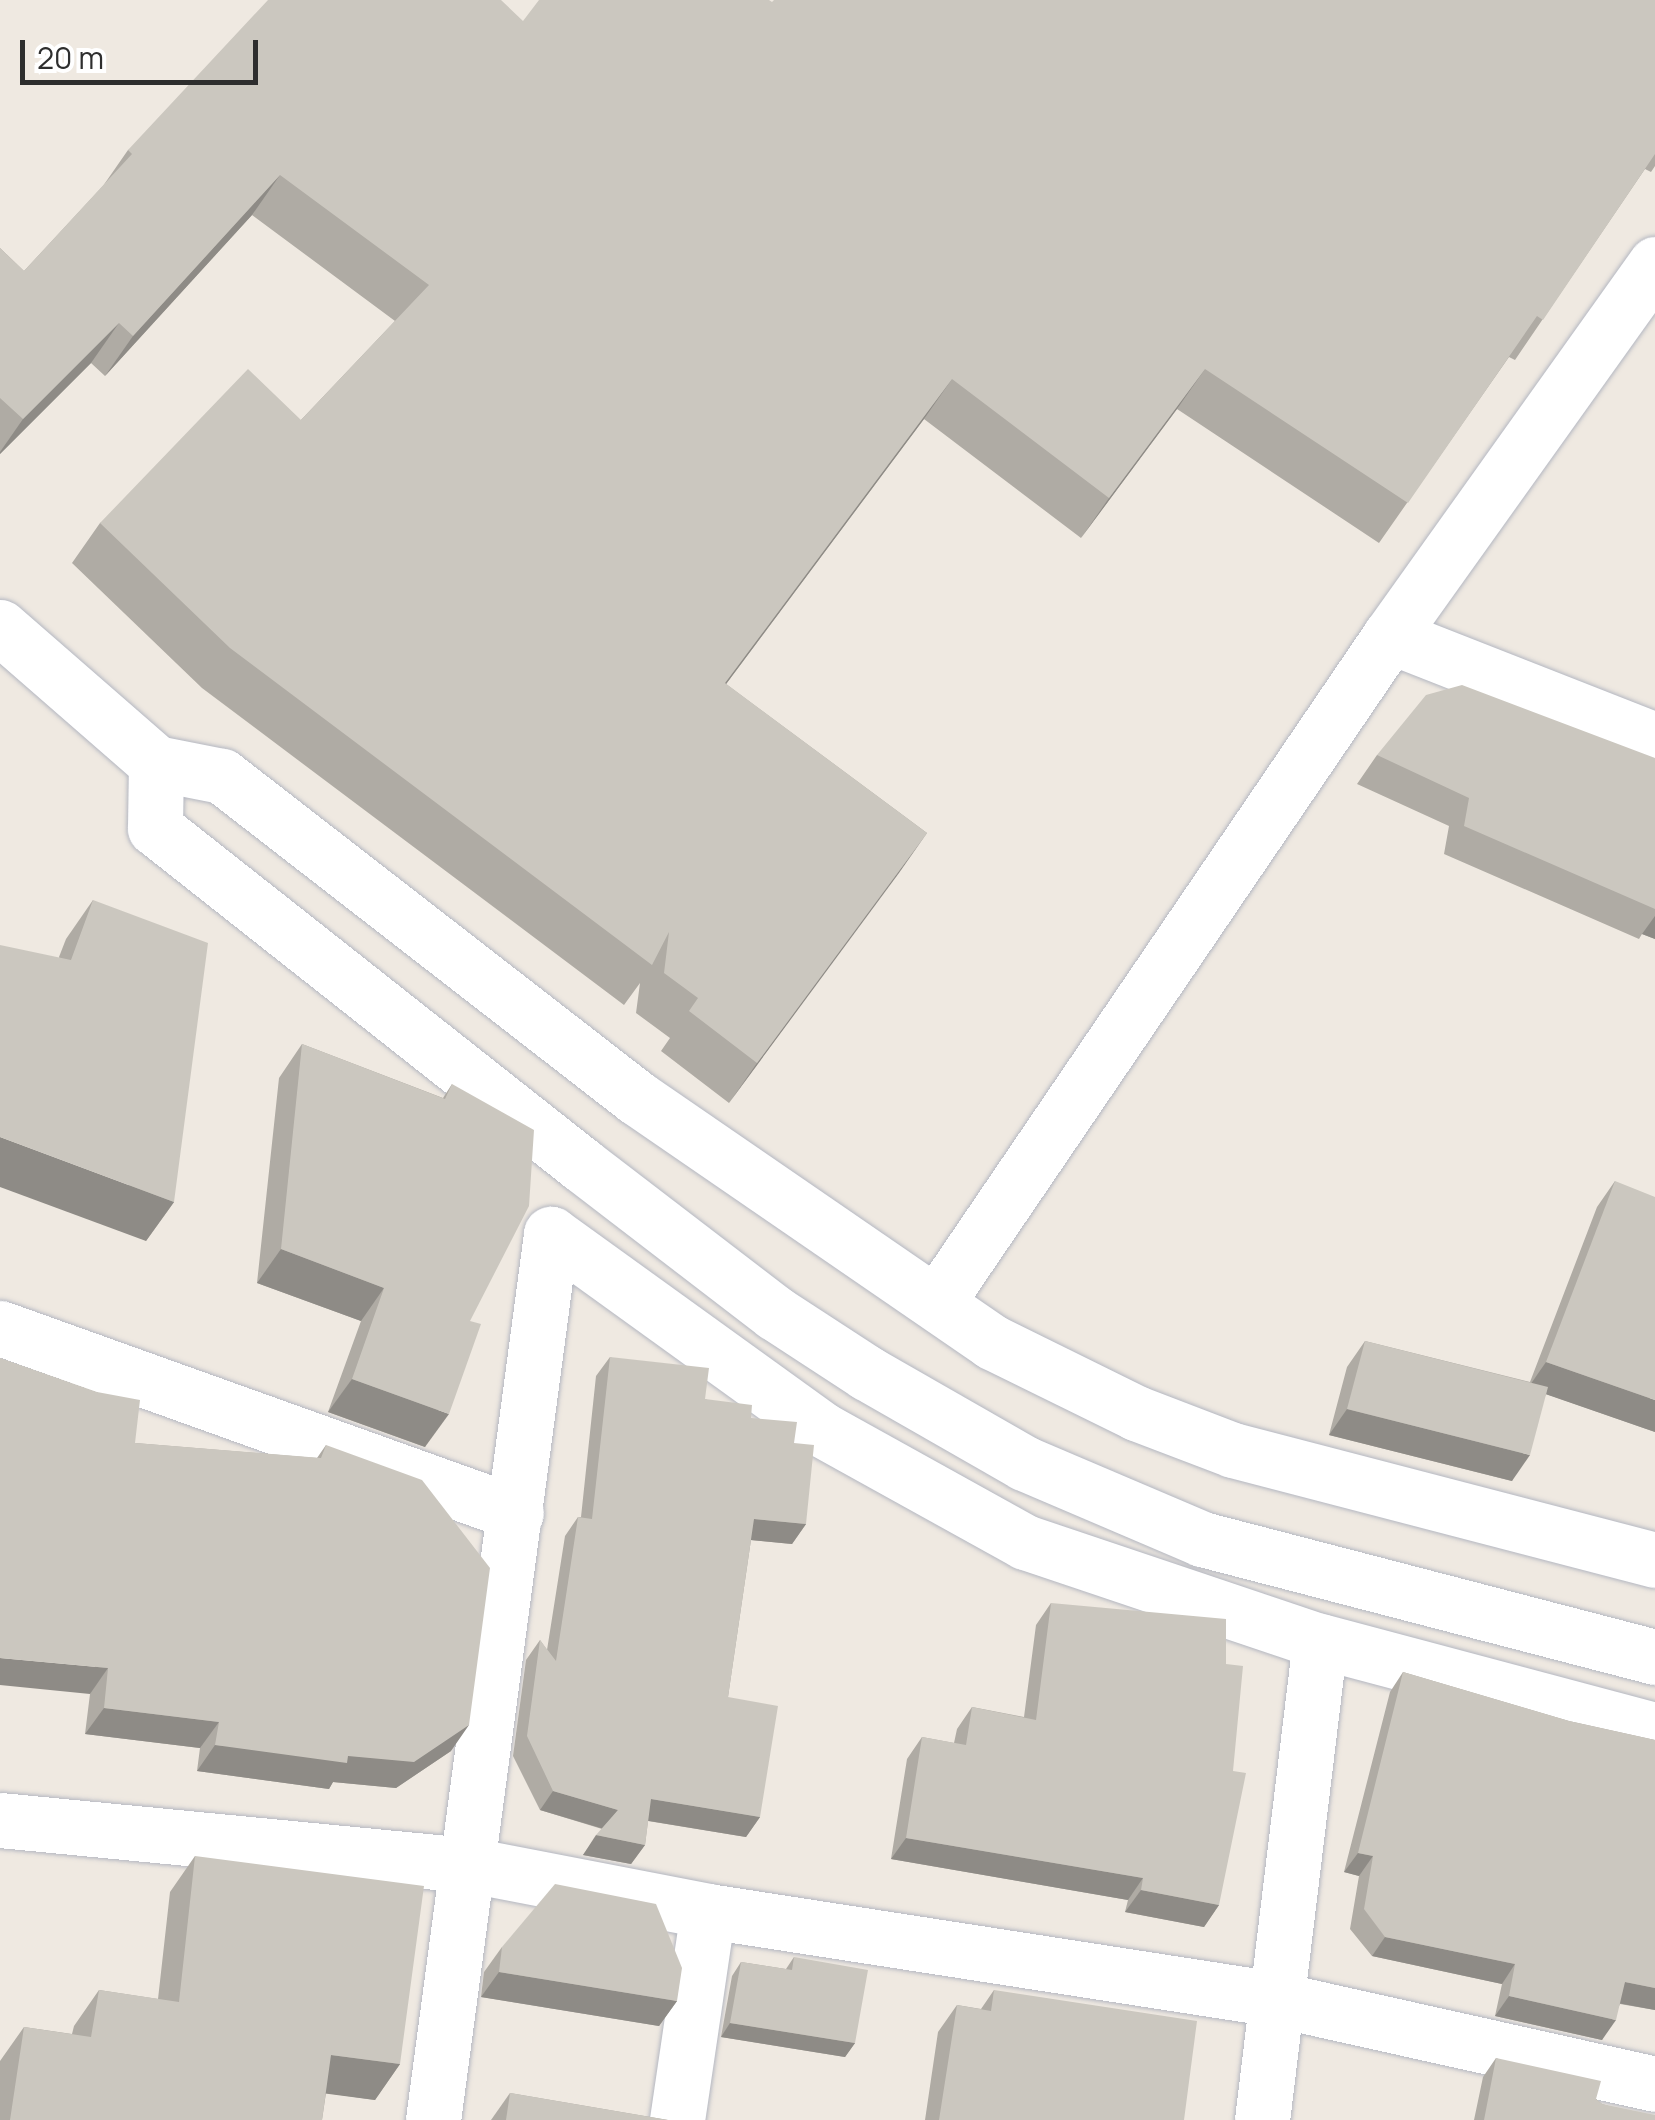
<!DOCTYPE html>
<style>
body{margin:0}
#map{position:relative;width:1655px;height:2120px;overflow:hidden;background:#efe9e1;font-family:Manrope,sans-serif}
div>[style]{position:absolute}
.roads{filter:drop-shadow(0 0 2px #b4b7c1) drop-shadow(0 0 2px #b4b7c1)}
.minor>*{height:55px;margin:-27.5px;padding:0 27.5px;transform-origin:27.5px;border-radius:27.5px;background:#fff}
.wall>*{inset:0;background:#afaba4}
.shaded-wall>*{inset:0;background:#8e8b86}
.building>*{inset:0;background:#cbc7bf}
span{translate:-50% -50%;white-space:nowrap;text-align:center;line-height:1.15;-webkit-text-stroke:9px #fff;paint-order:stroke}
.scale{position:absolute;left:20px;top:40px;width:238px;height:45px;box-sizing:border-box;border:5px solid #2e2e2e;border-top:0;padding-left:12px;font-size:30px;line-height:35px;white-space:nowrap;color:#2e2e2e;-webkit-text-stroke:8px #fff;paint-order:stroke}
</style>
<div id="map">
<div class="roads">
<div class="minor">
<i style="left:0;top:627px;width:207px;rotate:41.1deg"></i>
<i style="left:156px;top:763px;width:67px;rotate:11.1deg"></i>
<i style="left:222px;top:776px;width:525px;rotate:37.81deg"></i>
<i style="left:637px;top:1098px;width:431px;rotate:34.5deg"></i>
<i style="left:992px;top:1342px;width:161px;rotate:26.2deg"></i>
<i style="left:1136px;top:1413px;width:104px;rotate:20.9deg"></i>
<i style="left:1233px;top:1450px;width:436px;rotate:14.6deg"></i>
<i style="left:1390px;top:636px;width:285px;rotate:21.4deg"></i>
<i style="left:156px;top:763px;width:65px;rotate:90.9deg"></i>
<i style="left:155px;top:828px;width:544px;rotate:38.28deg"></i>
<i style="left:582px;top:1165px;width:243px;rotate:37.5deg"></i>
<i style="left:775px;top:1313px;width:110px;rotate:33.1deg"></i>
<i style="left:867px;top:1373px;width:181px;rotate:29.8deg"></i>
<i style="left:1024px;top:1463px;width:194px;rotate:23.1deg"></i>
<i style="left:1202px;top:1539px;width:468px;rotate:14.6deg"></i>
<i style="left:937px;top:1302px;width:805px;rotate:-55.78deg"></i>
<i style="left:1390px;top:636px;width:457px;rotate:-54.5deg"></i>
<i style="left:0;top:1328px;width:548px;rotate:19.72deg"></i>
<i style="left:0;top:1820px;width:472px;rotate:5.5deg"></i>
<i style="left:470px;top:1865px;width:242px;rotate:10.9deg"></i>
<i style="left:708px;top:1911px;width:574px;rotate:8.82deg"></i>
<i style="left:1275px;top:1999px;width:389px;rotate:12.6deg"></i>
<i style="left:433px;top:2120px;width:894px;rotate:-82.41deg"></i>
<i style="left:551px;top:1234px;width:333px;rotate:35.8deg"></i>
<i style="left:821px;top:1429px;width:233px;rotate:29deg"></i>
<i style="left:1025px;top:1542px;width:311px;rotate:18.6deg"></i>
<i style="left:1320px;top:1641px;width:347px;rotate:14.9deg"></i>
<i style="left:677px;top:2120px;width:211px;rotate:-81.6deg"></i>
<i style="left:1262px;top:2120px;width:482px;rotate:-83.1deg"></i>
</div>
</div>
<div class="wall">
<i style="clip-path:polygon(1655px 0,1655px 166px,1651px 172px,1645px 169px,1515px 360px,1509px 357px,1379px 543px,1177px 409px,1081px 538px,924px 419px,726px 684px,927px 833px,729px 1103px,661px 1051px,670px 1038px,636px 1013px,640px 983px,624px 1005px,202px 688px,72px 563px,100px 523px,301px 420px,395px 321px,252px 215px,105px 376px,91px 363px,0 454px,0 248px,24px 271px,103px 186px,128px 150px,523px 21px,772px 2px)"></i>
<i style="clip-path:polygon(1377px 755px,1655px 758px,1655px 939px,1642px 934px,1639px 939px,1444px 854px,1449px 826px,1357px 784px)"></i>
<i style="clip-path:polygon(93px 900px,174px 1202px,146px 1241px,59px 957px,66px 939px)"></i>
<i style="clip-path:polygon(302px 1044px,443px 1098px,452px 1084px,470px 1321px,425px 1447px,328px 1412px,361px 1321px,257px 1283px,279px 1078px)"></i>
<i style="clip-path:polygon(1615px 1181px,1655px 1432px,1546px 1394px,1512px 1481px,1329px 1435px,1347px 1367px,1365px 1341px,1530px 1382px,1597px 1207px)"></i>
<i style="clip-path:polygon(610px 1357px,705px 1399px,751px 1418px,794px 1443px,806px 1524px,792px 1544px,751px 1540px,728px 1697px,760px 1817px,746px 1837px,648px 1821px,645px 1845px,631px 1864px,583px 1855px,602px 1829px,540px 1810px,513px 1756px,526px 1660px,540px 1640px,547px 1650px,565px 1536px,578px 1517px,581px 1517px,596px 1376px)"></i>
<i style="clip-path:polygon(135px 1443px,317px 1458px,326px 1445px,451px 1751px,396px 1788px,333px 1782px,329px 1789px,197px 1771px,200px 1748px,85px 1734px,90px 1694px)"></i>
<i style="clip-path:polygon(1051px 1603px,1219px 1905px,1204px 1927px,1125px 1912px,1128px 1900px,891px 1859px,907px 1759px,922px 1737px,954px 1743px,957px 1729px,972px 1707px,1024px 1717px,1036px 1625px)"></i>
<i style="clip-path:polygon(1403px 1672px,1569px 1721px,1655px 1740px,1655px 2010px,1620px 2004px,1602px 2040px,1495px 2016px,1502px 1984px,1372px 1956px,1350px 1929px,1359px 1876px,1344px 1872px,1390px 1692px)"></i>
<i style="clip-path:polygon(195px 1856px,400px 2064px,375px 2100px,326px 2093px,322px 2120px,0 2120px,0 2061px,24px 2027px,72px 2034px,74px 2026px,99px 1990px,158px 1999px,170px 1892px)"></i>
<i style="clip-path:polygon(502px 1947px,677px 2001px,659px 2026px,481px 1997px,484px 1972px)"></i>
<i style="clip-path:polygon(794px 1957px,855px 2043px,845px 2057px,721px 2037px,732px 1976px,741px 1962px,786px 1969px)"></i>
<i style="clip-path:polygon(994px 1990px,1184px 2120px,925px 2120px,938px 2032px,957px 2005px,981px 2009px)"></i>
<i style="clip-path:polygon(1496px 2058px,1596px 2099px,1602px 2104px,1655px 2120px,1474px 2120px,1483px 2077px)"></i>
<i style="clip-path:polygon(510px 2093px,668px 2120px,491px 2120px)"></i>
</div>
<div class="shaded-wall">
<i style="clip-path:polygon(280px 175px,252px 215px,105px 376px,133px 336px)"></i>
<i style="clip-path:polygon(119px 323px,91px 363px,0 454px,0 452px,23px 419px)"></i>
<i style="clip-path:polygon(1205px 369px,1177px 409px,1081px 538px,1109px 498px)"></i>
<i style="clip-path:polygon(952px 379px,924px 419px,697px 723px,725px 683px)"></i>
<i style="clip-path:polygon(927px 833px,899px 873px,729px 1103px,757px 1063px)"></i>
<i style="clip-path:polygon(1655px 916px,1655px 939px,1642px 934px)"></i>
<i style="clip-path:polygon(0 1137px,174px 1202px,146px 1241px,0 1187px)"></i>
<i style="clip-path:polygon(281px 1249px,384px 1288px,361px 1321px,257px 1283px)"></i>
<i style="clip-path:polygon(1546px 1362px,1655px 1400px,1655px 1432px,1528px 1388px)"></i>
<i style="clip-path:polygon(352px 1379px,449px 1414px,425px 1447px,328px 1412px)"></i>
<i style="clip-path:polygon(1347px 1409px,1530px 1455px,1512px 1481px,1329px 1435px)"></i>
<i style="clip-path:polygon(754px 1519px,806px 1524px,792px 1544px,740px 1539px)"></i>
<i style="clip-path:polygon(0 1658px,108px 1668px,90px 1694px,0 1685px)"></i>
<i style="clip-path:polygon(104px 1708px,219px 1722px,200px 1748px,85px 1734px)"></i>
<i style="clip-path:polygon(469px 1725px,451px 1751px,396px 1788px,333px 1782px,329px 1789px,197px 1771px,215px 1745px,348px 1756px)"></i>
<i style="clip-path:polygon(553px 1791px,618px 1810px,604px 1829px,540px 1810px)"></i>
<i style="clip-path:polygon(651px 1799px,760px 1817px,746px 1837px,637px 1819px)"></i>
<i style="clip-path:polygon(596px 1835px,645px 1845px,631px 1864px,583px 1855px)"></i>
<i style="clip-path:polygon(906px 1838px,1143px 1878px,1128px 1900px,891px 1859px)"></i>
<i style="clip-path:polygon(1358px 1853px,1373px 1856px,1359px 1876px,1344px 1872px)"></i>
<i style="clip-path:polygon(1141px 1890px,1219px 1905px,1204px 1927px,1125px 1912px)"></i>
<i style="clip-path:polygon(1385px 1937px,1515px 1964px,1502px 1984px,1372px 1956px)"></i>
<i style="clip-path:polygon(499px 1972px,677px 2001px,659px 2026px,481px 1997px)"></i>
<i style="clip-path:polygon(1625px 1982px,1655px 1988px,1655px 2010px,1612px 2002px)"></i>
<i style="clip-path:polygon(1509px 1996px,1616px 2020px,1602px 2040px,1495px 2016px)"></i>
<i style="clip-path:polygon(730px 2023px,855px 2043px,845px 2057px,721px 2037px)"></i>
<i style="clip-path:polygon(331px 2055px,400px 2064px,375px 2100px,306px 2091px)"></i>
</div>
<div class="building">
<i style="clip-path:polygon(268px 0,501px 0,523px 21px,539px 0,769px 0,772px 2px,774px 0,1655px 0,1655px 154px,1543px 320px,1537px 316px,1408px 503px,1205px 369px,1109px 498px,952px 379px,725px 683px,927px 833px,757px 1063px,689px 1011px,698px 998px,664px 973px,669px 932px,652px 965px,230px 648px,100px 523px,248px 369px,301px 420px,429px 285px,280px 175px,133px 336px,119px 323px,23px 419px,0 398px,0 248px,24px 271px,132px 154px,128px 150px)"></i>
<i style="clip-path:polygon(1462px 685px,1655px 758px,1655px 909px,1464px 826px,1469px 798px,1377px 755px,1426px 695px)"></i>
<i style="clip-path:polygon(93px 900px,208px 943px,174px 1202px,0 1137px,0 945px,71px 960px)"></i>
<i style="clip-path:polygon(302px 1044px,445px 1099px,452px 1084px,534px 1130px,529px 1206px,470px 1321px,481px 1324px,449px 1414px,352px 1379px,384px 1288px,281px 1249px)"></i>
<i style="clip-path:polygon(1615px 1181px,1655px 1197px,1655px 1400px,1546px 1362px)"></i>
<i style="clip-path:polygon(1365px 1341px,1548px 1387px,1530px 1455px,1347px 1409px)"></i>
<i style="clip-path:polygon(610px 1357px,709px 1368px,705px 1399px,752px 1405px,751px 1418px,797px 1422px,794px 1443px,814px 1445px,806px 1524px,754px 1519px,728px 1697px,778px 1706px,760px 1817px,651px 1799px,645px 1845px,596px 1835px,618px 1810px,553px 1791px,527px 1736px,540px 1640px,556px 1661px,578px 1517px,592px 1519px)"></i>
<i style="clip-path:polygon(0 1358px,97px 1392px,140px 1400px,135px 1443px,321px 1458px,326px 1445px,422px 1480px,490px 1568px,469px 1725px,414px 1762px,348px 1756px,347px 1763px,215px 1745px,219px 1722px,104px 1708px,108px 1668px,0 1658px)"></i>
<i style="clip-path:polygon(1051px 1603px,1226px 1619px,1226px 1664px,1243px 1666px,1233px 1771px,1246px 1773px,1219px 1905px,1141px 1890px,1143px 1878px,906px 1838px,922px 1737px,966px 1745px,972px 1707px,1036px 1720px)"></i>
<i style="clip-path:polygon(1403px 1672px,1569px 1721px,1655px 1740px,1655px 1988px,1625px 1982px,1616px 2020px,1509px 1996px,1515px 1964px,1385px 1937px,1364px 1909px,1373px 1856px,1358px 1853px)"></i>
<i style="clip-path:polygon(195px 1856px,424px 1886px,400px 2064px,331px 2055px,322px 2120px,10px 2120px,24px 2027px,91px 2037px,99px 1990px,179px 2002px)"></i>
<i style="clip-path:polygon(555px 1884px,656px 1904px,682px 1968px,677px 2001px,499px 1972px,502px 1947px)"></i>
<i style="clip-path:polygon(794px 1957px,868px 1970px,855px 2043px,730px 2023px,741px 1962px,792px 1970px)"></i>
<i style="clip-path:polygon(994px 1990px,1197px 2021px,1184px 2120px,939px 2120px,957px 2005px,991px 2011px)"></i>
<i style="clip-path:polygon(1496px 2058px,1601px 2081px,1596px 2099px,1602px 2104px,1655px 2115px,1655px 2120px,1484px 2120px)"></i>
<i style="clip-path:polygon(510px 2093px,668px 2120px,506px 2120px)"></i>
</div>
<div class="scale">20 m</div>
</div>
